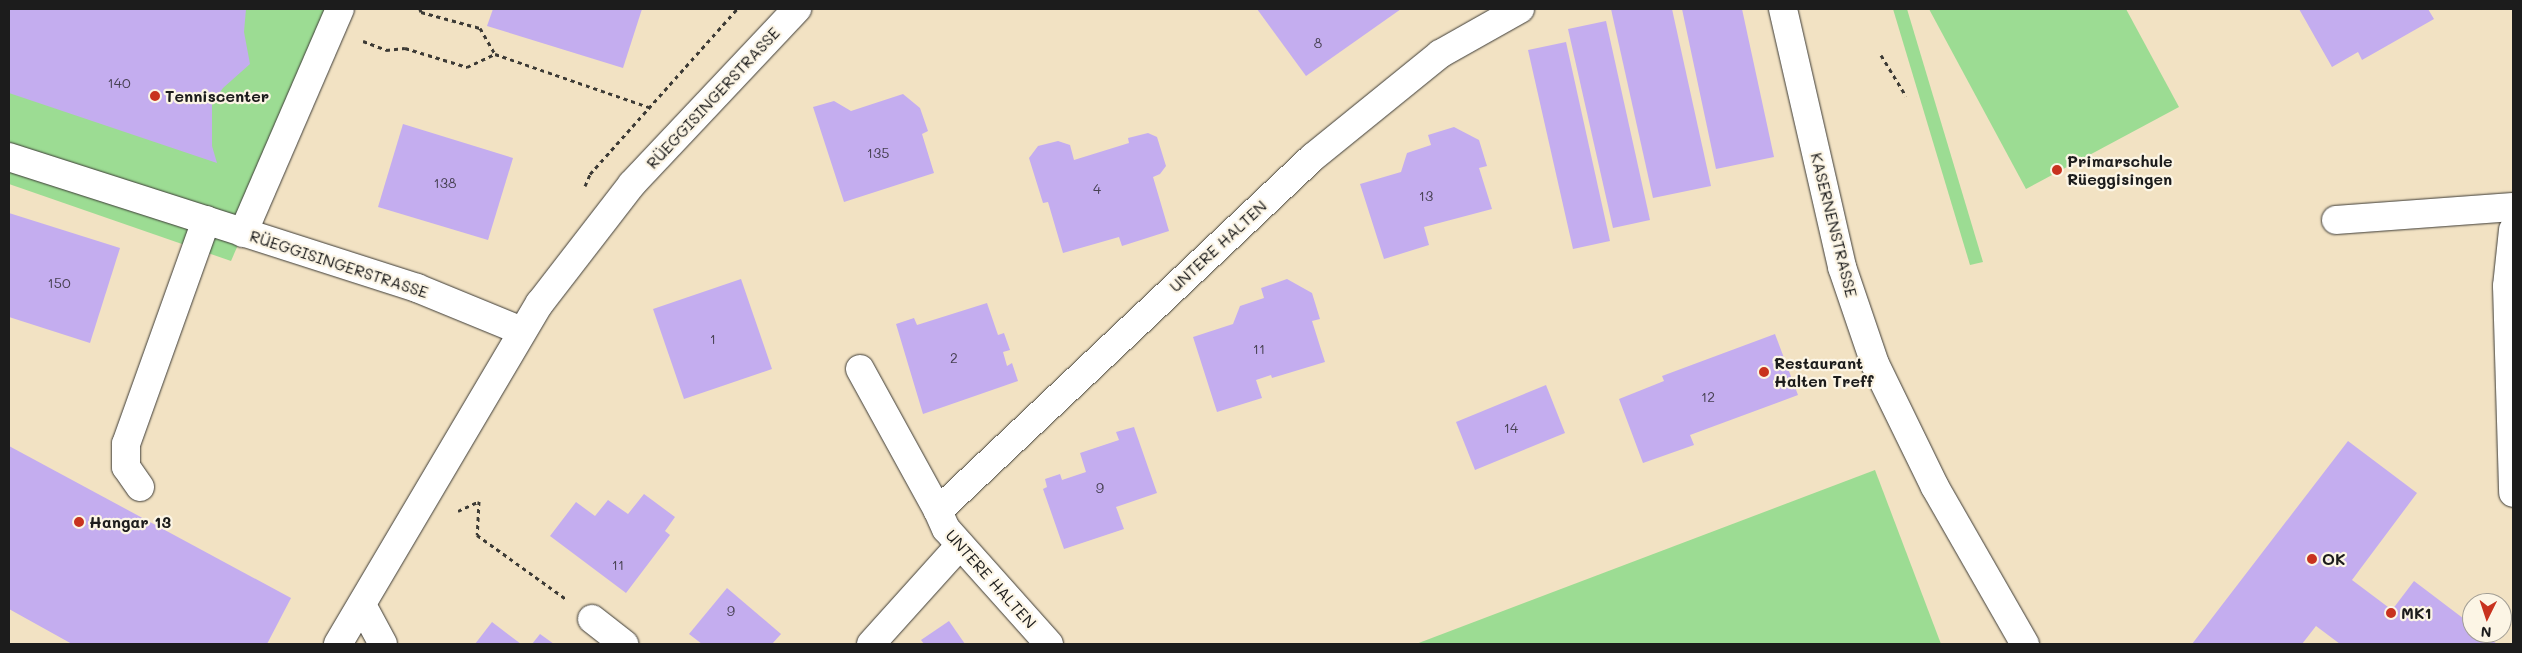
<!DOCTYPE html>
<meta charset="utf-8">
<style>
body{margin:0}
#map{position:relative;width:2522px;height:653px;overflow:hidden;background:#f2e2c3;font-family:Mali,sans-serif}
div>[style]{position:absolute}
.green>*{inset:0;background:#9cdc93}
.building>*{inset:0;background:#c4adef}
.path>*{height:3px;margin-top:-1.5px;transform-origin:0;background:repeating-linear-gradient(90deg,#3c3a35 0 4px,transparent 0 8px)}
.roads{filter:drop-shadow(0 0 1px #3c3a35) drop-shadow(0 0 1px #3c3a35)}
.minor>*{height:28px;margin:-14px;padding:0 14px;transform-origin:14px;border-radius:14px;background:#fff}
.dots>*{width:14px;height:14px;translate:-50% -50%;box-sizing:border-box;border:2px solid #fcf5e5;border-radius:50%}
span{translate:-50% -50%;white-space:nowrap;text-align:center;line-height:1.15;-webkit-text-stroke:4.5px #fcf5e5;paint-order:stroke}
.number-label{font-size:14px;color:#464051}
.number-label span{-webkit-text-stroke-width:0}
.poi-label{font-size:16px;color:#1c1c1c;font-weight:700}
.left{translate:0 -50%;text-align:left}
.street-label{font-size:16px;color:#1c1c1c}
.frame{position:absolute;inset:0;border:10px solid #1c1c1c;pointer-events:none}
.north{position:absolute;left:2462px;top:593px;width:50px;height:50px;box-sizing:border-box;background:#fcf5e5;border:1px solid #a29e95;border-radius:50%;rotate:184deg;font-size:14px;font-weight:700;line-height:20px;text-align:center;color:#1c1c1c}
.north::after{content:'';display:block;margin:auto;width:18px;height:22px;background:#c8321e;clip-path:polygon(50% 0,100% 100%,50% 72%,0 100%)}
</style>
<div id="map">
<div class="green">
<i style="clip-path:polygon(9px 9px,340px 9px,231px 261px,9px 184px)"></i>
<i style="clip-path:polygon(1893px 9px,1907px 9px,1983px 262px,1970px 265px)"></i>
<i style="clip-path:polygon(1929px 9px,2126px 9px,2179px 107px,2026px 189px)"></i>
<i style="clip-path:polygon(1875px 470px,1941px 644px,1416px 644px)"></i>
</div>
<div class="building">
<i style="clip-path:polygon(9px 9px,246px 9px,244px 32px,250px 64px,223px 88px,212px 103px,212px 146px,217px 163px,9px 93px)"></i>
<i style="clip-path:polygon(493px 9px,642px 9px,623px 68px,487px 26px)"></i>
<i style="clip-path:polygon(1257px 9px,1401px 9px,1306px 76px)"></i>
<i style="clip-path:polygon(1611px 9px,1672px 9px,1711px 186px,1653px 198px)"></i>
<i style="clip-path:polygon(1682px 9px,1742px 9px,1774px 157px,1716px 169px)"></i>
<i style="clip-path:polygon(2299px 9px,2428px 9px,2434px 19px,2362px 60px,2358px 52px,2332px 67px)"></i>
<i style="clip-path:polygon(1606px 21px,1650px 220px,1613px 228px,1568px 29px)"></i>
<i style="clip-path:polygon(1566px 42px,1610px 241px,1573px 249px,1528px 50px)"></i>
<i style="clip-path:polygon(903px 94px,920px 108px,928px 131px,922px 134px,934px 173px,844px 202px,813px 107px,834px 101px,851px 111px)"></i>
<i style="clip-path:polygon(403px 124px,513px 158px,488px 240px,378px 207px)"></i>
<i style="clip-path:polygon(1454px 127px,1479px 140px,1487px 166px,1479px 168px,1492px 209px,1424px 227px,1429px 245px,1384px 259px,1360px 184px,1401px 172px,1407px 153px,1431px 145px,1428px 135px)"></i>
<i style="clip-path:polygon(1148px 133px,1157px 137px,1166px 166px,1160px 174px,1153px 177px,1169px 231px,1122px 246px,1119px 237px,1063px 253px,1048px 202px,1043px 203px,1029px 158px,1038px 146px,1058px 141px,1070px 145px,1074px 160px,1129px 143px,1128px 138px)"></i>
<i style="clip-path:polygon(9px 213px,120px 248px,90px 343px,9px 317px)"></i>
<i style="clip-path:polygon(741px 279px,772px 369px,684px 399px,653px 309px)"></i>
<i style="clip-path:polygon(1287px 279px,1312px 293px,1320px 319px,1312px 321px,1325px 362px,1272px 378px,1271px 375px,1256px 380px,1262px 398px,1217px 412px,1193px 337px,1233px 324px,1240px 306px,1264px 298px,1261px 288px)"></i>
<i style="clip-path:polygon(987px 303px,998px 335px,1004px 333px,1010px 350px,1003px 352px,1007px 366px,1012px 363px,1018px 381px,923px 414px,896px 324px,914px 318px,917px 325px)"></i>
<i style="clip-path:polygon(1775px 334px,1798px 395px,1690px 435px,1694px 445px,1643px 463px,1619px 399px,1664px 381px,1662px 376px)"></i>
<i style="clip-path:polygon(1546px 385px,1565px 433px,1475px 470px,1456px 422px)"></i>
<i style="clip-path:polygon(1134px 427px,1157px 493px,1116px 507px,1124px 529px,1064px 549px,1043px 489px,1047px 487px,1045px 479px,1060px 474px,1062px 480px,1086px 472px,1080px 453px,1119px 440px,1116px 432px)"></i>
<i style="clip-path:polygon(2348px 441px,2417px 493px,2352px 580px,2392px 610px,2414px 581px,2472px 625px,2472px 633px,2482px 633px,2497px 644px,2340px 644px,2316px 626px,2302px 644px,2192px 644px)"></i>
<i style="clip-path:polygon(9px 446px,291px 598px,267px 644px,72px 644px,9px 609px)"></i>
<i style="clip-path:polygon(644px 494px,675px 517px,665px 531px,670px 535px,626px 593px,550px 536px,576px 502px,595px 516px,608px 500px,628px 514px)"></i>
<i style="clip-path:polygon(727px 588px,781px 634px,772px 644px,702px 644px,689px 634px)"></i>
<i style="clip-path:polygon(949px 621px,965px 644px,924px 644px,921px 640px)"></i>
<i style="clip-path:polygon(492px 622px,521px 644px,475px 644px)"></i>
<i style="clip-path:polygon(540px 634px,554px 644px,532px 644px)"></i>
</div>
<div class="path">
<i style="left:420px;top:9px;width:3px;rotate:72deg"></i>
<i style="left:421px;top:12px;width:61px;rotate:15.2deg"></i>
<i style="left:480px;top:28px;width:30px;rotate:60deg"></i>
<i style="left:363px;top:41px;width:25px;rotate:21deg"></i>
<i style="left:386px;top:50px;width:19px;rotate:-6deg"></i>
<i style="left:405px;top:48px;width:65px;rotate:17deg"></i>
<i style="left:467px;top:67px;width:31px;rotate:-25deg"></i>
<i style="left:495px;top:54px;width:163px;rotate:19deg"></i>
<i style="left:1881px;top:55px;width:48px;rotate:58.6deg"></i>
<i style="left:585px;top:186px;width:13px;rotate:-67deg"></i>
<i style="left:590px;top:174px;width:221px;rotate:-48.3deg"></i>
<i style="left:458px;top:511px;width:23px;rotate:-25deg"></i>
<i style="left:479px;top:501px;width:34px;rotate:93deg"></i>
<i style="left:477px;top:535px;width:110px;rotate:35.7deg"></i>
</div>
<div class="roads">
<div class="minor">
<i style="left:1783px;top:9px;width:265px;rotate:77.1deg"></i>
<i style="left:1842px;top:267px;width:102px;rotate:71.2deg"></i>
<i style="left:1875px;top:364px;width:137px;rotate:64deg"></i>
<i style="left:1935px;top:487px;width:181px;rotate:60.2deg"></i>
<i style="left:9px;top:157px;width:429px;rotate:17.8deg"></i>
<i style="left:417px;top:288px;width:113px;rotate:22.3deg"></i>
<i style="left:2336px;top:220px;width:177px;rotate:-4.2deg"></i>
<i style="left:2513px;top:230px;width:56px;rotate:96.1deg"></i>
<i style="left:2507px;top:286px;width:207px;rotate:88.3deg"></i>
<i style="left:243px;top:233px;width:244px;rotate:-66.6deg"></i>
<i style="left:860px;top:369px;width:162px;rotate:61.2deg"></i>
<i style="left:140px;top:487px;width:24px;rotate:-125deg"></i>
<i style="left:126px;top:467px;width:23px;rotate:-90deg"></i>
<i style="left:126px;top:444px;width:238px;rotate:-70.3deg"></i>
<i style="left:362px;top:605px;width:44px;rotate:61.7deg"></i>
<i style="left:592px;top:619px;width:41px;rotate:38deg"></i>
<i style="left:338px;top:644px;width:396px;rotate:-59.4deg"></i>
<i style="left:540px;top:303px;width:150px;rotate:-52.3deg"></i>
<i style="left:632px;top:184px;width:241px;rotate:-46.7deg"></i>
<i style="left:871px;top:644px;width:133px;rotate:-48deg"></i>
<i style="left:1049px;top:644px;width:154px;rotate:-131.8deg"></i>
<i style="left:946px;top:529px;width:20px;rotate:-114deg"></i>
<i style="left:938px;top:511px;width:516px;rotate:-43.35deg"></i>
<i style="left:1313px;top:157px;width:164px;rotate:-39deg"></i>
<i style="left:1440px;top:54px;width:92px;rotate:-29.4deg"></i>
</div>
</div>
<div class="dots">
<i style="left:155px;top:96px;background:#c8321e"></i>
<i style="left:2057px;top:170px;background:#c8321e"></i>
<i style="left:1764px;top:372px;background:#c8321e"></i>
<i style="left:79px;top:522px;background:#c8321e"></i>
<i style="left:2312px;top:559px;background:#c8321e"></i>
<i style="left:2391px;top:613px;background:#c8321e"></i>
</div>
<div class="number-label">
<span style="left:1318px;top:43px">8</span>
<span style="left:119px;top:83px">140</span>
<span style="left:878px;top:153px">135</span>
<span style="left:445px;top:183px">138</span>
<span style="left:1097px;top:189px">4</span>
<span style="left:1426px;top:196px">13</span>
<span style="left:59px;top:283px">150</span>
<span style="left:713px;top:339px">1</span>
<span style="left:1259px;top:349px">11</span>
<span style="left:954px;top:358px">2</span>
<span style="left:1708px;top:397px">12</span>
<span style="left:1511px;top:428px">14</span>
<span style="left:1100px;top:488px">9</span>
<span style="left:618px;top:565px">11</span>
<span style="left:731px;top:611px">9</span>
</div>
<div class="poi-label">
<span class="left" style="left:165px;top:96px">Tenniscenter</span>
<span class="left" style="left:2067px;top:170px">Primarschule<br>Rüeggisingen</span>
<span class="left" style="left:1774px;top:372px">Restaurant<br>Halten Treff</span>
<span class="left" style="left:89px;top:522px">Hangar 13</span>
<span class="left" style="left:2322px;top:559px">OK</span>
<span class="left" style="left:2401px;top:613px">MK1</span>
</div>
<div class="street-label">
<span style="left:713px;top:98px;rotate:-47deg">RÜEGGISINGERSTRASSE</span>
<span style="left:1834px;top:225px;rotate:76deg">KASERNENSTRASSE</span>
<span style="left:1218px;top:246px;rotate:-43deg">UNTERE HALTEN</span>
<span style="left:339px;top:264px;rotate:18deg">RÜEGGISINGERSTRASSE</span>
<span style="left:991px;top:579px;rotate:48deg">UNTERE HALTEN</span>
</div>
<div class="frame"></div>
<div class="north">N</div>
</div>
